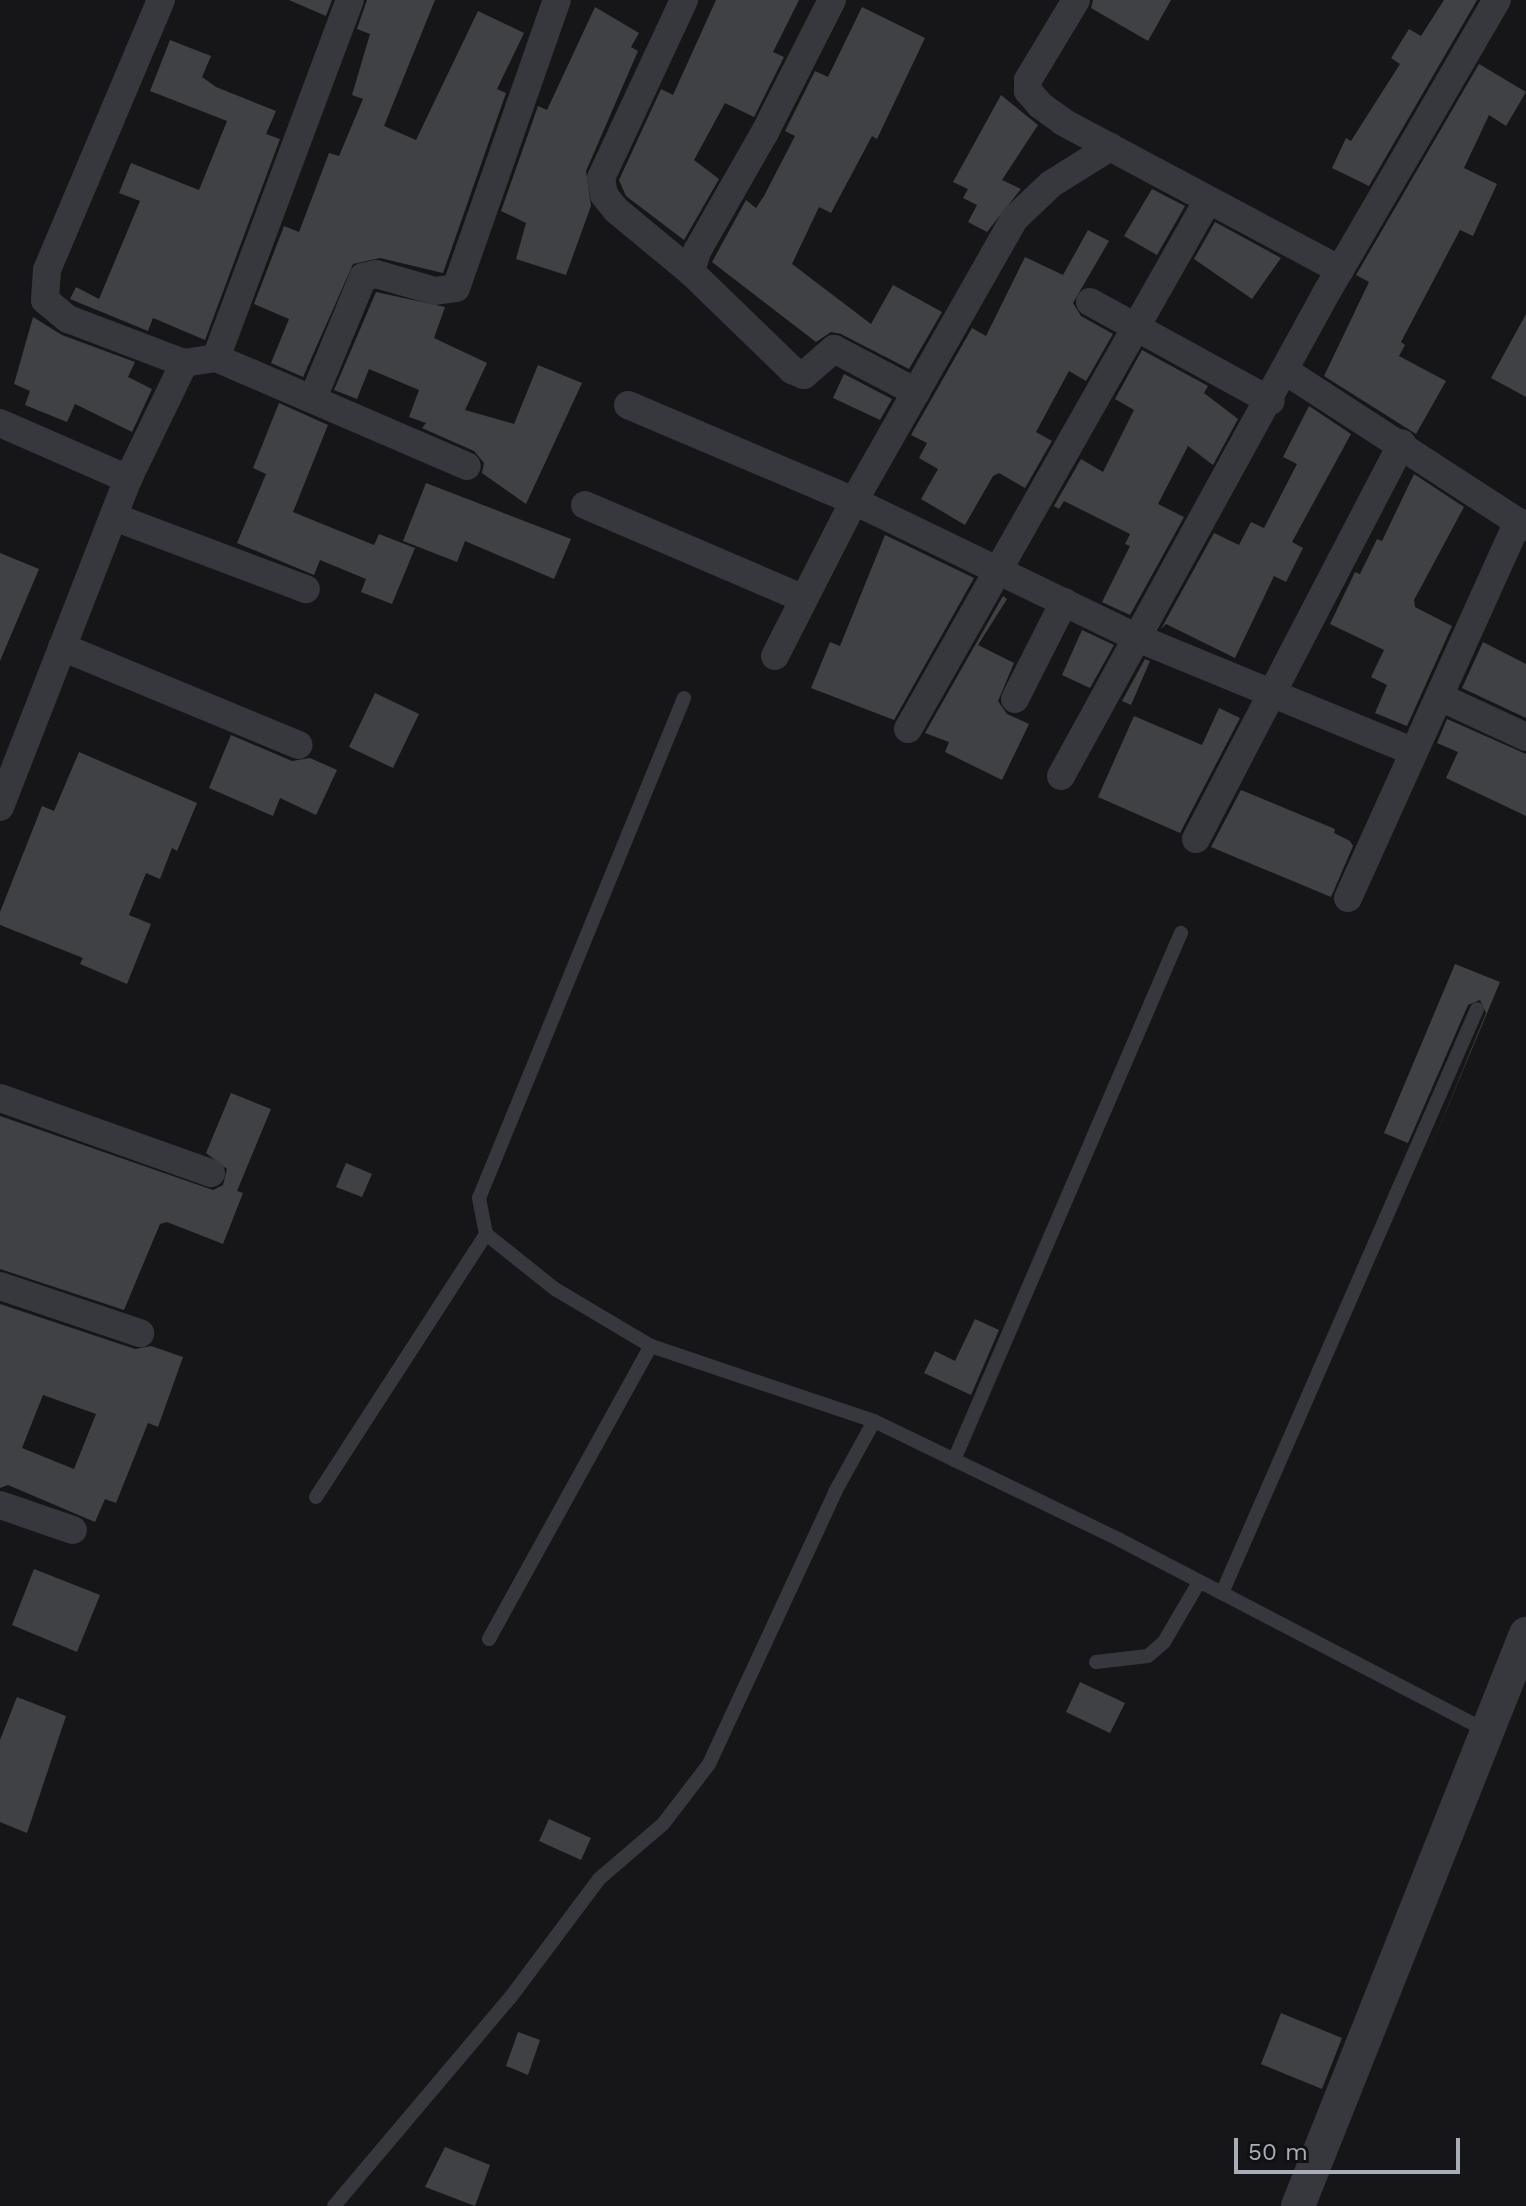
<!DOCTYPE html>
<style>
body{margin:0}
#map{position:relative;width:1526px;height:2206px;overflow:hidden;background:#161618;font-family:"Work Sans",sans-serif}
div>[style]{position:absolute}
.building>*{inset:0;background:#404145}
.service>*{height:14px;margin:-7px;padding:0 7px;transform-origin:7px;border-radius:7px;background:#37383d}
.minor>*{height:28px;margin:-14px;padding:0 14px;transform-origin:14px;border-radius:14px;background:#37383d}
.tertiary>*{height:34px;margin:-17px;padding:0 17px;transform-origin:17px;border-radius:17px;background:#37383d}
span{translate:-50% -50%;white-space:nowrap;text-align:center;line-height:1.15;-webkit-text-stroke:6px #111113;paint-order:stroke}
.scale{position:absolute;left:1234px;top:2138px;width:226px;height:36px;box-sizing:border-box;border:4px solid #a8adb8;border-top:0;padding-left:10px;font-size:24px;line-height:28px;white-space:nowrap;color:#a8adb8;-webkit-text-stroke:6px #111113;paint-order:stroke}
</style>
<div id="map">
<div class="building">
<i style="clip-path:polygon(289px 0,332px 0,326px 16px)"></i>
<i style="clip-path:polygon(367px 0,435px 0,384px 126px,416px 140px,478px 11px,524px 33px,497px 89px,506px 93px,443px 273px,380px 258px,353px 264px,303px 377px,271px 363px,289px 319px,254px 304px,284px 226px,299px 232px,329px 153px,339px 156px,363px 99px,352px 95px,370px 34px,357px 29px)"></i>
<i style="clip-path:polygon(716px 0,799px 0,773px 52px,784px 57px,754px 117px,725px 103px,694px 160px,719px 179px,684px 240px,626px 196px,619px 180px,661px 89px,673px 95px)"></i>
<i style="clip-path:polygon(1093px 0,1171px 0,1148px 41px,1091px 8px)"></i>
<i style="clip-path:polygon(1444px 0,1477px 0,1369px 186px,1332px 168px,1346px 138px,1351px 141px,1400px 64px,1391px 58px,1409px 29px,1421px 36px)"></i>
<i style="clip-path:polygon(595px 7px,639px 33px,631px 47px,638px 51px,586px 171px,591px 206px,566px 275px,516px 259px,526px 223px,501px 211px,538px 106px,547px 110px)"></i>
<i style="clip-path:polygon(862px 7px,925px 38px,877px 139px,872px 136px,831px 213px,819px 207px,792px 264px,871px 324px,893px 285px,942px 312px,909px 369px,841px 334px,831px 332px,816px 342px,712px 262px,746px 200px,756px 208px,764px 196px,795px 136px,785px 131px,815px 71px,828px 77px)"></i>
<i style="clip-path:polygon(170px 40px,211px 56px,202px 77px,216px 87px,276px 111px,266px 134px,280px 139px,205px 340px,153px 318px,148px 331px,70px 299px,76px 287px,99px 299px,140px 201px,119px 193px,131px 163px,199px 190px,227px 121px,150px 91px)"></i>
<i style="clip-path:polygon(1479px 64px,1526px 92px,1506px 126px,1489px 115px,1464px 168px,1497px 184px,1473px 236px,1460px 230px,1401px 342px,1405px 345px,1399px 356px,1446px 381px,1416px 434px,1324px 376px,1369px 282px,1356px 275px)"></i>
<i style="clip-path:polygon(1001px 95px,1038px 125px,1002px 180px,1021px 189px,987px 232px,968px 222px,977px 205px,963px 198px,968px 189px,953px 182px)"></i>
<i style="clip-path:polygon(1152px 189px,1185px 206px,1157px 255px,1124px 236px)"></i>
<i style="clip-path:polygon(1215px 222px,1281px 258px,1252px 299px,1194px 259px)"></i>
<i style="clip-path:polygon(1088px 230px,1109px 241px,1073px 303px,1081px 316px,1113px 334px,1086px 381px,1069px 371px,1036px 432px,1052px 441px,1025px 488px,999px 473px,993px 476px,965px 525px,921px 499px,938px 469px,919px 458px,927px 443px,911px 435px,972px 328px,986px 336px,1025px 257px,1063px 275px)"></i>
<i style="clip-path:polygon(376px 292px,445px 307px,434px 338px,487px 363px,465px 410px,514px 424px,538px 365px,582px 383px,526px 504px,482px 473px,484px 463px,474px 451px,422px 428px,426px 423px,409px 417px,419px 390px,369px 369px,357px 399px,334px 390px)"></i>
<i style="clip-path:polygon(1526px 314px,1526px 397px,1491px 378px)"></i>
<i style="clip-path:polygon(33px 317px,62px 335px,135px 362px,128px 377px,152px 389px,132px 432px,75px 404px,67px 422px,25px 405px,30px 391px,14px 384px)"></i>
<i style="clip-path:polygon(1142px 350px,1208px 386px,1204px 393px,1238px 419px,1213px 465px,1188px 446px,1158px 504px,1184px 517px,1130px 615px,1102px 602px,1130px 546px,1125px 544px,1130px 534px,1064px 501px,1059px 509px,1054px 506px,1081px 459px,1103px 472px,1134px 410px,1115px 399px)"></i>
<i style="clip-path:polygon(844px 374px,892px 399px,880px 420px,833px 398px)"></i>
<i style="clip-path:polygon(279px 403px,328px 425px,293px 512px,374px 545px,379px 534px,415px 548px,392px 604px,361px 592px,366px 579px,320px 560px,314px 575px,237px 543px,266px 474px,253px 468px)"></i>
<i style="clip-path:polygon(1309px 406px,1351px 434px,1292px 542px,1303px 548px,1286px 582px,1274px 576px,1235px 658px,1166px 624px,1161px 629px,1214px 533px,1239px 545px,1251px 522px,1264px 528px,1297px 464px,1283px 457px)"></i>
<i style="clip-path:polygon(1414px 474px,1464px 507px,1414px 600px,1415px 607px,1452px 626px,1407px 726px,1375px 713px,1387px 685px,1371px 677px,1384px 650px,1330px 624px,1355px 572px,1360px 574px,1377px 539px,1382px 541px)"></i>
<i style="clip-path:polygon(426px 483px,571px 539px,554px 579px,465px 541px,457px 562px,403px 541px)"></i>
<i style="clip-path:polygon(885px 535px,974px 578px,894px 720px,811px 688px,830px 642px,840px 646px)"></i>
<i style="clip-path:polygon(0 553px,39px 569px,0 661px)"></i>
<i style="clip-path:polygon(1003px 596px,1007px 599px,978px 645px,1014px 663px,998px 701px,1007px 714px,1029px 724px,1002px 780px,945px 752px,949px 742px,925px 733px)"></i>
<i style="clip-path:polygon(1082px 630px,1114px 645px,1090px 688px,1062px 675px)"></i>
<i style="clip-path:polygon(1483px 642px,1526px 664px,1526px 718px,1462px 688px)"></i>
<i style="clip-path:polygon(1145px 659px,1150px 661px,1131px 705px,1122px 701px)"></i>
<i style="clip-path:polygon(375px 693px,419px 714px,393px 768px,349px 747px)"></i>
<i style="clip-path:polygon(1219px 708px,1240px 718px,1180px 833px,1098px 797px,1134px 716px,1202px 745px)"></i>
<i style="clip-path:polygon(1447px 719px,1526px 754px,1526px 816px,1446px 778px,1458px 752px,1437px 743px)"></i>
<i style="clip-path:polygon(231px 735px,292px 761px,310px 758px,337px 770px,316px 815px,280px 798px,273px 816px,209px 788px)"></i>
<i style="clip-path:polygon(79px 752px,197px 803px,177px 851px,172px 848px,160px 879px,146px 873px,129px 915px,151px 924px,127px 984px,80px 964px,83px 958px,0 925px,0 912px,42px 806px,54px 811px)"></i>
<i style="clip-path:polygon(1241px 790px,1335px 829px,1334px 833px,1350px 841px,1353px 846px,1331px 897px,1211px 847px)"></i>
<i style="clip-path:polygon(1455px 964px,1500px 982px,1429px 1152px,1486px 1013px,1480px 1000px,1468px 1005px,1408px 1143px,1384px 1133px)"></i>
<i style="clip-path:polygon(231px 1093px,271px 1109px,237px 1191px,243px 1193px,223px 1244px,167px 1222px,160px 1224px,124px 1310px,0 1269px,0 1116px,213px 1190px,223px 1185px,227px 1169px,206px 1153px)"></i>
<i style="clip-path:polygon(346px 1163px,372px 1174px,362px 1197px,336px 1187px)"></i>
<i style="clip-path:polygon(evenodd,0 1304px,135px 1349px,151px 1346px,183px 1357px,158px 1427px,148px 1423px,116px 1503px,105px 1499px,95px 1522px,8px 1485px,0 1488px,0 1304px,43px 1395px,96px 1414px,74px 1469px,22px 1448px,43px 1395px)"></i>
<i style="clip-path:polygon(975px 1319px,999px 1330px,971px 1395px,924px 1373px,935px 1351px,955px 1361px)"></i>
<i style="clip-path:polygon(34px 1569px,100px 1595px,77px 1652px,12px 1625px)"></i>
<i style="clip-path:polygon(1080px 1682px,1125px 1703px,1110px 1733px,1066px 1712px)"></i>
<i style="clip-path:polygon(17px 1697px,66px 1716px,27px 1833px,0 1822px,0 1740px)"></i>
<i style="clip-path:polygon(549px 1819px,591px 1838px,581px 1860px,539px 1841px)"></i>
<i style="clip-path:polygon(1281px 2013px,1342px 2038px,1322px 2089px,1261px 2064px)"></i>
<i style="clip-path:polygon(518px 2032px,540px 2040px,528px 2075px,506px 2066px)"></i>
<i style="clip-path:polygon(445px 2147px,490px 2165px,475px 2206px,425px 2187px)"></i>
</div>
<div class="service">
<i style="left:684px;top:698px;width:540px;rotate:112.29deg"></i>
<i style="left:479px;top:1198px;width:37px;rotate:79deg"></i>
<i style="left:486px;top:1234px;width:88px;rotate:38.6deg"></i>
<i style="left:555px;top:1289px;width:112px;rotate:30.7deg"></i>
<i style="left:651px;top:1346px;width:235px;rotate:18.6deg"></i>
<i style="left:874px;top:1421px;width:273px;rotate:25.8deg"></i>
<i style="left:1120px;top:1540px;width:414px;rotate:27.5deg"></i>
<i style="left:954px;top:1460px;width:574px;rotate:-66.7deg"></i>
<i style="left:316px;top:1497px;width:313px;rotate:-57.1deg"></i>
<i style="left:1222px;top:1593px;width:637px;rotate:-66.41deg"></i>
<i style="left:489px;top:1639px;width:335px;rotate:-61.1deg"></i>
<i style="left:1096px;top:1662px;width:52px;rotate:-6.6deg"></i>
<i style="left:1148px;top:1656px;width:21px;rotate:-41deg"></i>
<i style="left:1164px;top:1642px;width:69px;rotate:-59.7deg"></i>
<i style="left:334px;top:2206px;width:272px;rotate:-49.8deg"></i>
<i style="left:510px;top:1998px;width:149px;rotate:-53.2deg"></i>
<i style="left:599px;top:1879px;width:84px;rotate:-40.7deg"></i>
<i style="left:663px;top:1824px;width:76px;rotate:-52.5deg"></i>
<i style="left:709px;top:1764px;width:300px;rotate:-65.1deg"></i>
<i style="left:835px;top:1492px;width:81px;rotate:-61.2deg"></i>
</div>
<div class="minor">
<i style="left:161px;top:0;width:293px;rotate:112.9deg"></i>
<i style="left:47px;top:270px;width:30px;rotate:94deg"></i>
<i style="left:45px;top:300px;width:30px;rotate:40deg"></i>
<i style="left:68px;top:319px;width:124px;rotate:20.8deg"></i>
<i style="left:184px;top:363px;width:32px;rotate:-9deg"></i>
<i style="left:216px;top:358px;width:273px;rotate:23.3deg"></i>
<i style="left:684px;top:0;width:196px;rotate:115deg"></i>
<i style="left:601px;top:178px;width:17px;rotate:80deg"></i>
<i style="left:604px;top:195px;width:19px;rotate:51deg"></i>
<i style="left:616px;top:210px;width:97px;rotate:39.6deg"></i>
<i style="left:832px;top:0;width:148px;rotate:116.9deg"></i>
<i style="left:765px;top:132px;width:137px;rotate:119.7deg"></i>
<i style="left:697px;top:251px;width:22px;rotate:106deg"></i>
<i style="left:691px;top:272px;width:141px;rotate:44.1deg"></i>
<i style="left:792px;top:370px;width:13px;rotate:23deg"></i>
<i style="left:804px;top:375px;width:40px;rotate:-41deg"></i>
<i style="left:834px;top:349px;width:93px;rotate:27.7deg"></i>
<i style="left:1076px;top:0;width:93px;rotate:121deg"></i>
<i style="left:1028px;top:80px;width:11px;rotate:90deg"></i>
<i style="left:1028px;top:91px;width:18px;rotate:49deg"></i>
<i style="left:1040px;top:105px;width:29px;rotate:36deg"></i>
<i style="left:1063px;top:122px;width:314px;rotate:28.1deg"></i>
<i style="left:1090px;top:302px;width:206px;rotate:28.7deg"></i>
<i style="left:216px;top:358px;width:382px;rotate:-69.5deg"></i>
<i style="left:1287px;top:372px;width:285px;rotate:33deg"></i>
<i style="left:313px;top:398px;width:131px;rotate:-67.5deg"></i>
<i style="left:363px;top:277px;width:13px;rotate:-13deg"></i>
<i style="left:376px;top:274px;width:61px;rotate:16.1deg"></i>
<i style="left:435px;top:291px;width:21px;rotate:-8deg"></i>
<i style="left:456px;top:288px;width:305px;rotate:-70.7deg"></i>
<i style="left:628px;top:405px;width:246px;rotate:23deg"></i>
<i style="left:854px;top:501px;width:318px;rotate:25.8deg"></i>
<i style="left:1140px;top:639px;width:296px;rotate:22.4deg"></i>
<i style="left:0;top:423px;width:140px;rotate:23.6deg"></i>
<i style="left:585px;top:505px;width:238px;rotate:23.2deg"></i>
<i style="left:114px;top:517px;width:205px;rotate:20.6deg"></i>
<i style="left:62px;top:647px;width:256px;rotate:22.5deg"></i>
<i style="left:775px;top:656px;width:174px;rotate:-63deg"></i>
<i style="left:854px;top:501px;width:324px;rotate:-60.4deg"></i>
<i style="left:1014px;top:219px;width:51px;rotate:-43.4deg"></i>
<i style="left:1051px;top:184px;width:70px;rotate:-32.1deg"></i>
<i style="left:1440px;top:697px;width:95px;rotate:24.9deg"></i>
<i style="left:1015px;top:699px;width:109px;rotate:-63.2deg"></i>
<i style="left:908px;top:729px;width:608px;rotate:-60.44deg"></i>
<i style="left:1061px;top:776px;width:555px;rotate:-61.22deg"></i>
<i style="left:1328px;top:290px;width:336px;rotate:-59.8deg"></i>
<i style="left:0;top:807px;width:352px;rotate:-68.7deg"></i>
<i style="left:128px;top:479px;width:129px;rotate:-64.2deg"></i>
<i style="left:1196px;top:839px;width:446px;rotate:-62.5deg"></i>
<i style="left:1348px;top:898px;width:413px;rotate:-65.7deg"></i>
<i style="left:0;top:1098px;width:224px;rotate:19.6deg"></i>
<i style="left:0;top:1286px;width:148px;rotate:18.6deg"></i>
<i style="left:0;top:1505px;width:77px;rotate:18.9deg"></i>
</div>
<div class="tertiary">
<i style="left:1298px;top:2206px;width:616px;rotate:-68.27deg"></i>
</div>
<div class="scale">50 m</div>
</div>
